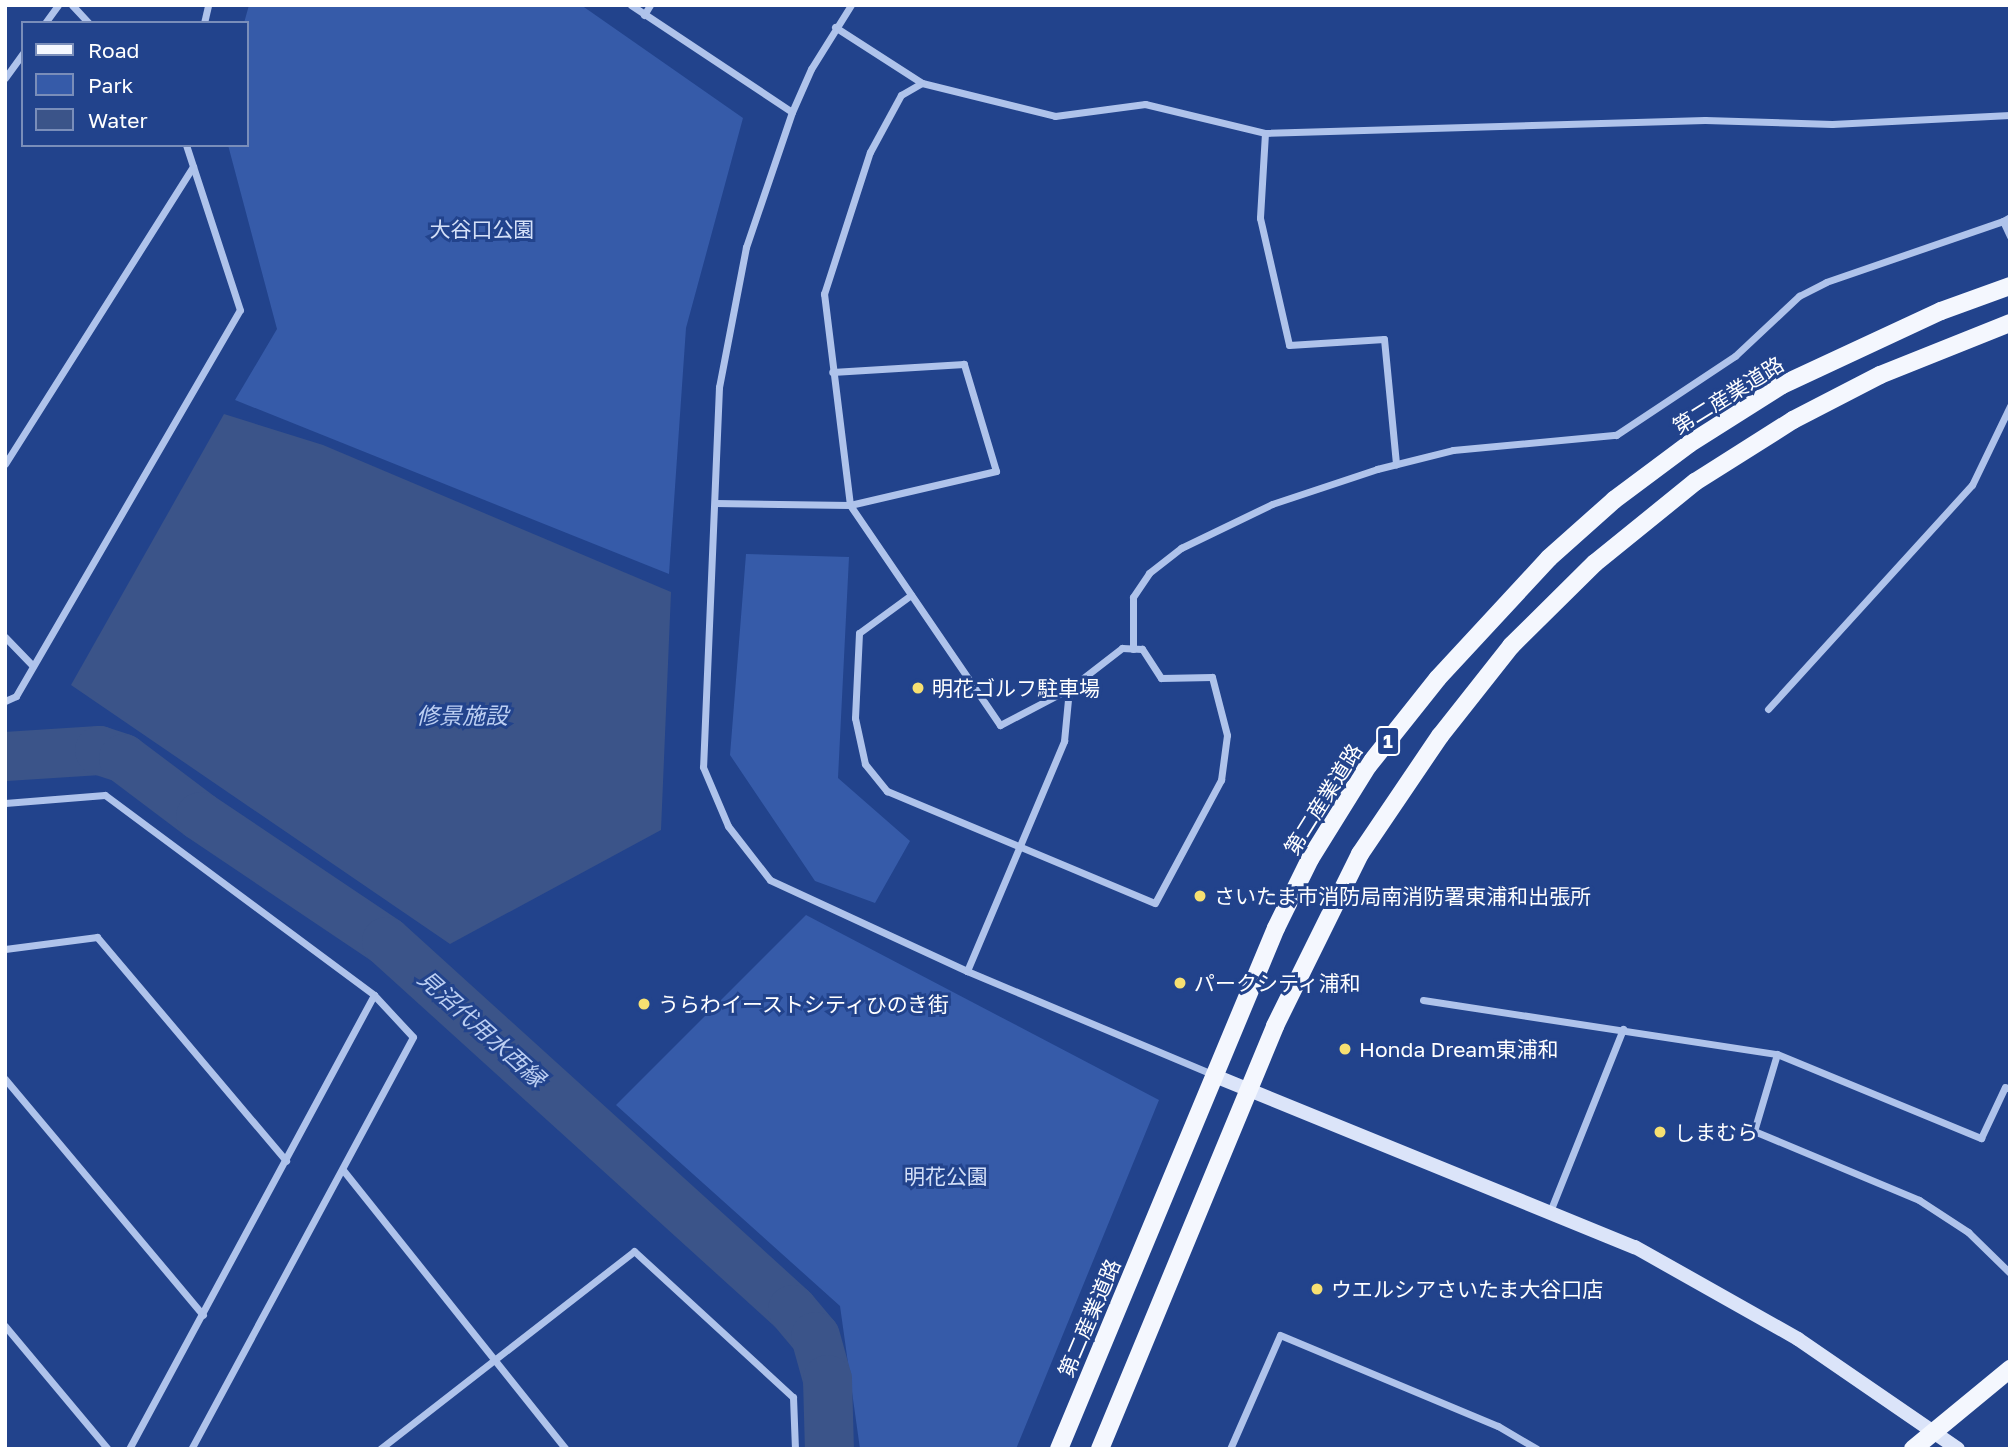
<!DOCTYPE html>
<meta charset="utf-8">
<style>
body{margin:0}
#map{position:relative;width:2015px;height:1454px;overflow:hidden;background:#22438c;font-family:"Golos Text","Noto Sans JP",sans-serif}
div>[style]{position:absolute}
.green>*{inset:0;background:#365ba9}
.water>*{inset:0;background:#3b5489}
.river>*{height:49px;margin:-24.5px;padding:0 24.5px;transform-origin:24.5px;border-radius:24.5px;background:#3b5489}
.street>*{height:7px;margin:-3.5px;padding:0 3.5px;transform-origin:3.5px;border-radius:3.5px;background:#afc3eb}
.secondary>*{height:14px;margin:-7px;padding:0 7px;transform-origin:7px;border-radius:7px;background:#dbe4f9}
.primary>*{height:18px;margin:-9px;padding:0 9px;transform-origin:9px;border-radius:9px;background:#f4f7fe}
.dots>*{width:19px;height:19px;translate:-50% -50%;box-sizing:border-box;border:4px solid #22438c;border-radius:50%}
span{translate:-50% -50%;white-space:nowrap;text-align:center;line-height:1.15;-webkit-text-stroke:6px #22438c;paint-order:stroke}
.shield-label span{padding:2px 5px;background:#22438c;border:2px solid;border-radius:5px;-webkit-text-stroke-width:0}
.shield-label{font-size:19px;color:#fff;font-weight:700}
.park-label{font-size:21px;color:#d4e0f8}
.street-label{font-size:21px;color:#fff}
.poi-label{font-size:21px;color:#fff}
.left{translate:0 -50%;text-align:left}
.water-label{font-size:23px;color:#bbcef2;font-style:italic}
.frame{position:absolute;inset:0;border:7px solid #fff;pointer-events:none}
.legend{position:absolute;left:21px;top:21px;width:228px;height:126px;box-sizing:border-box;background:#22438c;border:2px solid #7a8eba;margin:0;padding:9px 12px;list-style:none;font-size:21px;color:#fff}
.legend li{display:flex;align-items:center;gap:14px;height:35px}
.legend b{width:35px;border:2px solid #7a8eba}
</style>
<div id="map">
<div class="green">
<i style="clip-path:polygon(249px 5px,581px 5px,743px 118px,686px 328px,669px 574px,235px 400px,277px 329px,228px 145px,247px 145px,244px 23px)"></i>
<i style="clip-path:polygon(746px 554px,849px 557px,838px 778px,910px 841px,875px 903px,815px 881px,730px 755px)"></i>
<i style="clip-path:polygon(806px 915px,1159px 1100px,1016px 1449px,860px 1449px,840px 1306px,616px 1105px)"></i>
</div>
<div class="water">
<i style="clip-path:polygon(224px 414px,323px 445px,671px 592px,661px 830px,450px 944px,71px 685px)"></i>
</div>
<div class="river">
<i style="left:5px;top:756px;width:94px;rotate:-3.7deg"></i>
<i style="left:99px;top:750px;width:25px;rotate:18deg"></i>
<i style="left:123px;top:758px;width:96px;rotate:37deg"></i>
<i style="left:200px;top:816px;width:224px;rotate:33.9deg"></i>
<i style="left:386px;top:941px;width:548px;rotate:42.19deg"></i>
<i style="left:792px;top:1309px;width:35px;rotate:50deg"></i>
<i style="left:815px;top:1336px;width:45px;rotate:74.4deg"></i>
<i style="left:827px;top:1379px;width:70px;rotate:88.4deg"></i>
</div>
<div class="street">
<i style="left:72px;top:5px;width:25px;rotate:47deg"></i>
<i style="left:631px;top:5px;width:193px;rotate:33.6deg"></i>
<i style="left:851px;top:5px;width:75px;rotate:122deg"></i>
<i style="left:811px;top:69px;width:47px;rotate:113.8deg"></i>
<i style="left:792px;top:112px;width:143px;rotate:108.8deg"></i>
<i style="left:746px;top:247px;width:143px;rotate:100.9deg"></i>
<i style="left:719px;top:387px;width:380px;rotate:92.4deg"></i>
<i style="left:703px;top:767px;width:64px;rotate:67deg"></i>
<i style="left:728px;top:826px;width:68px;rotate:52.1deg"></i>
<i style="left:770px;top:880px;width:217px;rotate:24.8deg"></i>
<i style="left:967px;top:971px;width:269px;rotate:22.8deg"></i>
<i style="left:644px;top:15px;width:12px;rotate:-59deg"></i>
<i style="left:45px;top:23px;width:22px;rotate:-54deg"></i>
<i style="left:204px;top:23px;width:18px;rotate:-77deg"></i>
<i style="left:835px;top:27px;width:103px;rotate:32.8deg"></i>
<i style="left:922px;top:83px;width:137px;rotate:13.9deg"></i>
<i style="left:1055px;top:116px;width:91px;rotate:-7.6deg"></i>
<i style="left:1145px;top:104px;width:123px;rotate:13.6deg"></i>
<i style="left:1265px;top:133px;width:440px;rotate:-1.7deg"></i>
<i style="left:1705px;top:120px;width:127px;rotate:1.8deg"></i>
<i style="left:1832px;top:124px;width:178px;rotate:-2.9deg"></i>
<i style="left:5px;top:78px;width:31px;rotate:-54deg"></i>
<i style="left:1265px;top:133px;width:85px;rotate:93.4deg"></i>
<i style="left:1260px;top:218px;width:130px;rotate:77.1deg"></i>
<i style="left:1289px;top:345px;width:95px;rotate:-3.6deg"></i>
<i style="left:1384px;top:339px;width:126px;rotate:84.5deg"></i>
<i style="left:2010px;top:217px;width:8px;rotate:150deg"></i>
<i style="left:2003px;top:221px;width:17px;rotate:65deg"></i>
<i style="left:5px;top:464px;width:352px;rotate:-57.7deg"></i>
<i style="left:715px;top:503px;width:135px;rotate:0.8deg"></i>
<i style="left:850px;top:505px;width:150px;rotate:-13.1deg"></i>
<i style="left:996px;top:471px;width:112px;rotate:-106.7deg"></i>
<i style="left:964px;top:364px;width:132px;rotate:176.5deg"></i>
<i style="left:911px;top:595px;width:64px;rotate:143.8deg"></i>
<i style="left:859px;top:633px;width:85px;rotate:92.7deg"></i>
<i style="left:855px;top:718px;width:47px;rotate:77.7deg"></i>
<i style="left:865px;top:764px;width:35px;rotate:51deg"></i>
<i style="left:887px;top:791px;width:290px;rotate:22.7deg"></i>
<i style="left:1155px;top:903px;width:140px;rotate:-61.8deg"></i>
<i style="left:1221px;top:780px;width:45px;rotate:-82.4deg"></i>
<i style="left:1227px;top:735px;width:60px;rotate:-104.5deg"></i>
<i style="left:1212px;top:677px;width:51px;rotate:178.9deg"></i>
<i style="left:1161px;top:678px;width:35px;rotate:-123deg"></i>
<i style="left:1142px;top:649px;width:20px;rotate:-177deg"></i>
<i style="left:1122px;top:648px;width:67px;rotate:142.3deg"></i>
<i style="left:1069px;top:689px;width:78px;rotate:152.4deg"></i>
<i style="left:1000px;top:725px;width:266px;rotate:-124.3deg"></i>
<i style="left:850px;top:505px;width:213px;rotate:-97deg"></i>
<i style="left:824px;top:294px;width:149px;rotate:-72.1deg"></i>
<i style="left:870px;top:152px;width:65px;rotate:-61.5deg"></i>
<i style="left:901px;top:95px;width:24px;rotate:-30deg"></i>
<i style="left:5px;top:637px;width:40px;rotate:46deg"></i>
<i style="left:1133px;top:649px;width:52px;rotate:-90deg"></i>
<i style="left:1133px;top:597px;width:29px;rotate:-56deg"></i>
<i style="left:1149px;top:573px;width:41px;rotate:-38deg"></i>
<i style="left:1181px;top:548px;width:101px;rotate:-25.8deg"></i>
<i style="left:1272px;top:504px;width:111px;rotate:-18.4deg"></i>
<i style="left:1377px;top:469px;width:78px;rotate:-14deg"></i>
<i style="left:1453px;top:450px;width:164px;rotate:-5.3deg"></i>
<i style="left:1616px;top:435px;width:143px;rotate:-33.6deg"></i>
<i style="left:1735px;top:356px;width:88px;rotate:-43.2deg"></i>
<i style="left:1799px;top:296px;width:30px;rotate:-27deg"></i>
<i style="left:1826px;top:282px;width:187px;rotate:-19deg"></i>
<i style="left:5px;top:701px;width:12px;rotate:-24deg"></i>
<i style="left:16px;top:696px;width:446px;rotate:-59.9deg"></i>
<i style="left:240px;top:310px;width:174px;rotate:-108.1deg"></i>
<i style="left:1768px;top:709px;width:303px;rotate:-47.7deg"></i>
<i style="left:1972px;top:485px;width:88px;rotate:-64.3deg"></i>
<i style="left:5px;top:803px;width:100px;rotate:-4.6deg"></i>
<i style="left:105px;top:795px;width:335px;rotate:36.6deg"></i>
<i style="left:374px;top:995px;width:57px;rotate:47.1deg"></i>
<i style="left:413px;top:1037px;width:468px;rotate:118.3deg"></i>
<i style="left:5px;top:949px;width:93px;rotate:-7.4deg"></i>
<i style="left:97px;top:937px;width:293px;rotate:49.8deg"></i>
<i style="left:967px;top:971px;width:250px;rotate:-67.1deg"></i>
<i style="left:1064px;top:741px;width:52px;rotate:-84.5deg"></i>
<i style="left:1423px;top:1000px;width:358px;rotate:8.7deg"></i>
<i style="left:1777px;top:1054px;width:221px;rotate:22.4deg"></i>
<i style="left:1981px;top:1138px;width:56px;rotate:-64.8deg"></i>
<i style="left:2005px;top:1087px;width:5px;rotate:22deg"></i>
<i style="left:1777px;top:1054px;width:80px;rotate:106.6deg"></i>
<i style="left:1754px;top:1131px;width:179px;rotate:22.7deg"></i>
<i style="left:1919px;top:1200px;width:59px;rotate:33.1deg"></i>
<i style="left:1968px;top:1232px;width:59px;rotate:44.3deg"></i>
<i style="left:5px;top:1079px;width:308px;rotate:50deg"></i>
<i style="left:343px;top:1170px;width:357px;rotate:51.4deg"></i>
<i style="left:1551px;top:1209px;width:194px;rotate:-68.2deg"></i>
<i style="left:5px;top:1326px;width:160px;rotate:50.1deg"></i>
<i style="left:129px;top:1449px;width:516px;rotate:-61.65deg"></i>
<i style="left:380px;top:1449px;width:322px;rotate:-37.9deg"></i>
<i style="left:634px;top:1251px;width:216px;rotate:42.6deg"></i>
<i style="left:793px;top:1397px;width:52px;rotate:87.8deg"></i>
<i style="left:1230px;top:1449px;width:124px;rotate:-66.3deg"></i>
<i style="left:1280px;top:1335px;width:236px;rotate:22.7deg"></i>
<i style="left:1498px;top:1426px;width:45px;rotate:30.5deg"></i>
</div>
<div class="secondary">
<i style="left:1215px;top:1076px;width:453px;rotate:22.2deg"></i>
<i style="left:1635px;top:1247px;width:187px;rotate:29.4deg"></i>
<i style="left:1798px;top:1339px;width:194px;rotate:34.5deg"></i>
</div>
<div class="primary">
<i style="left:1059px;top:1449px;width:564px;rotate:-67.39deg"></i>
<i style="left:1276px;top:928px;width:77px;rotate:-63.8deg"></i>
<i style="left:1310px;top:859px;width:110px;rotate:-58.1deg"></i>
<i style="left:1368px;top:766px;width:112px;rotate:-51.5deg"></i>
<i style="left:1438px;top:678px;width:163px;rotate:-47.2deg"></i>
<i style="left:1549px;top:558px;width:87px;rotate:-41.7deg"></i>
<i style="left:1614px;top:500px;width:94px;rotate:-36.7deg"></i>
<i style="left:1689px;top:444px;width:110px;rotate:-32.4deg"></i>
<i style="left:1782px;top:385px;width:175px;rotate:-25deg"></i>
<i style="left:1941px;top:311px;width:73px;rotate:-19.9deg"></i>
<i style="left:1100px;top:1449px;width:458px;rotate:-67.5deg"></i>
<i style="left:1275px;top:1026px;width:192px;rotate:-63.7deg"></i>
<i style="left:1360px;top:854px;width:143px;rotate:-55.9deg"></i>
<i style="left:1440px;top:736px;width:115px;rotate:-51.7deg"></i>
<i style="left:1511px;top:646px;width:118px;rotate:-44.7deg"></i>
<i style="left:1595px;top:563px;width:129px;rotate:-39deg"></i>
<i style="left:1695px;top:482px;width:116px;rotate:-32.3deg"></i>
<i style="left:1793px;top:420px;width:98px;rotate:-27.3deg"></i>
<i style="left:1880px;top:375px;width:140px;rotate:-21.8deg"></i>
<i style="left:1913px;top:1449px;width:126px;rotate:-39.5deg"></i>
</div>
<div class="dots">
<i style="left:918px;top:688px;background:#f7e071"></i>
<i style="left:1200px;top:896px;background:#f7e071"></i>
<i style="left:1180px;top:983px;background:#f7e071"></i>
<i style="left:644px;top:1004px;background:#f7e071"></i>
<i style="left:1345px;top:1049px;background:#f7e071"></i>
<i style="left:1660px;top:1132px;background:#f7e071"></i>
<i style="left:1317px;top:1289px;background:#f7e071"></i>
</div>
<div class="shield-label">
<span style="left:1388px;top:741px">1</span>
</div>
<div class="park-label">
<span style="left:482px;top:229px">大谷口公園</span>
<span style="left:946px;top:1176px">明花公園</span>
</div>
<div class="street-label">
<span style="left:1728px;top:395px;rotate:-32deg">第二産業道路</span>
<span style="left:1323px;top:799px;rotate:-58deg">第二産業道路</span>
<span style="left:1089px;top:1318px;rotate:-67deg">第二産業道路</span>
</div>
<div class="poi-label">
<span class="left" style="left:932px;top:688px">明花ゴルフ駐車場</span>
<span class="left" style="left:1214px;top:896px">さいたま市消防局南消防署東浦和出張所</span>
<span class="left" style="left:1194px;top:983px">パークシティ浦和</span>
<span class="left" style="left:658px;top:1004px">うらわイーストシティひのき街</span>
<span class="left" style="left:1359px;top:1049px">Honda Dream東浦和</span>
<span class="left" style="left:1674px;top:1132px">しまむら</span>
<span class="left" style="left:1331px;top:1289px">ウエルシアさいたま大谷口店</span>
</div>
<div class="water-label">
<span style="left:462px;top:715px">修景施設</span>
<span style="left:482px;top:1028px;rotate:42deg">見沼代用水西縁</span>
</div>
<div class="frame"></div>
<ul class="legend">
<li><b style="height:9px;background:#f4f7fe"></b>Road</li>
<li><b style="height:19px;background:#365ba9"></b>Park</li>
<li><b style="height:19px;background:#3b5489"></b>Water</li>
</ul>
</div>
